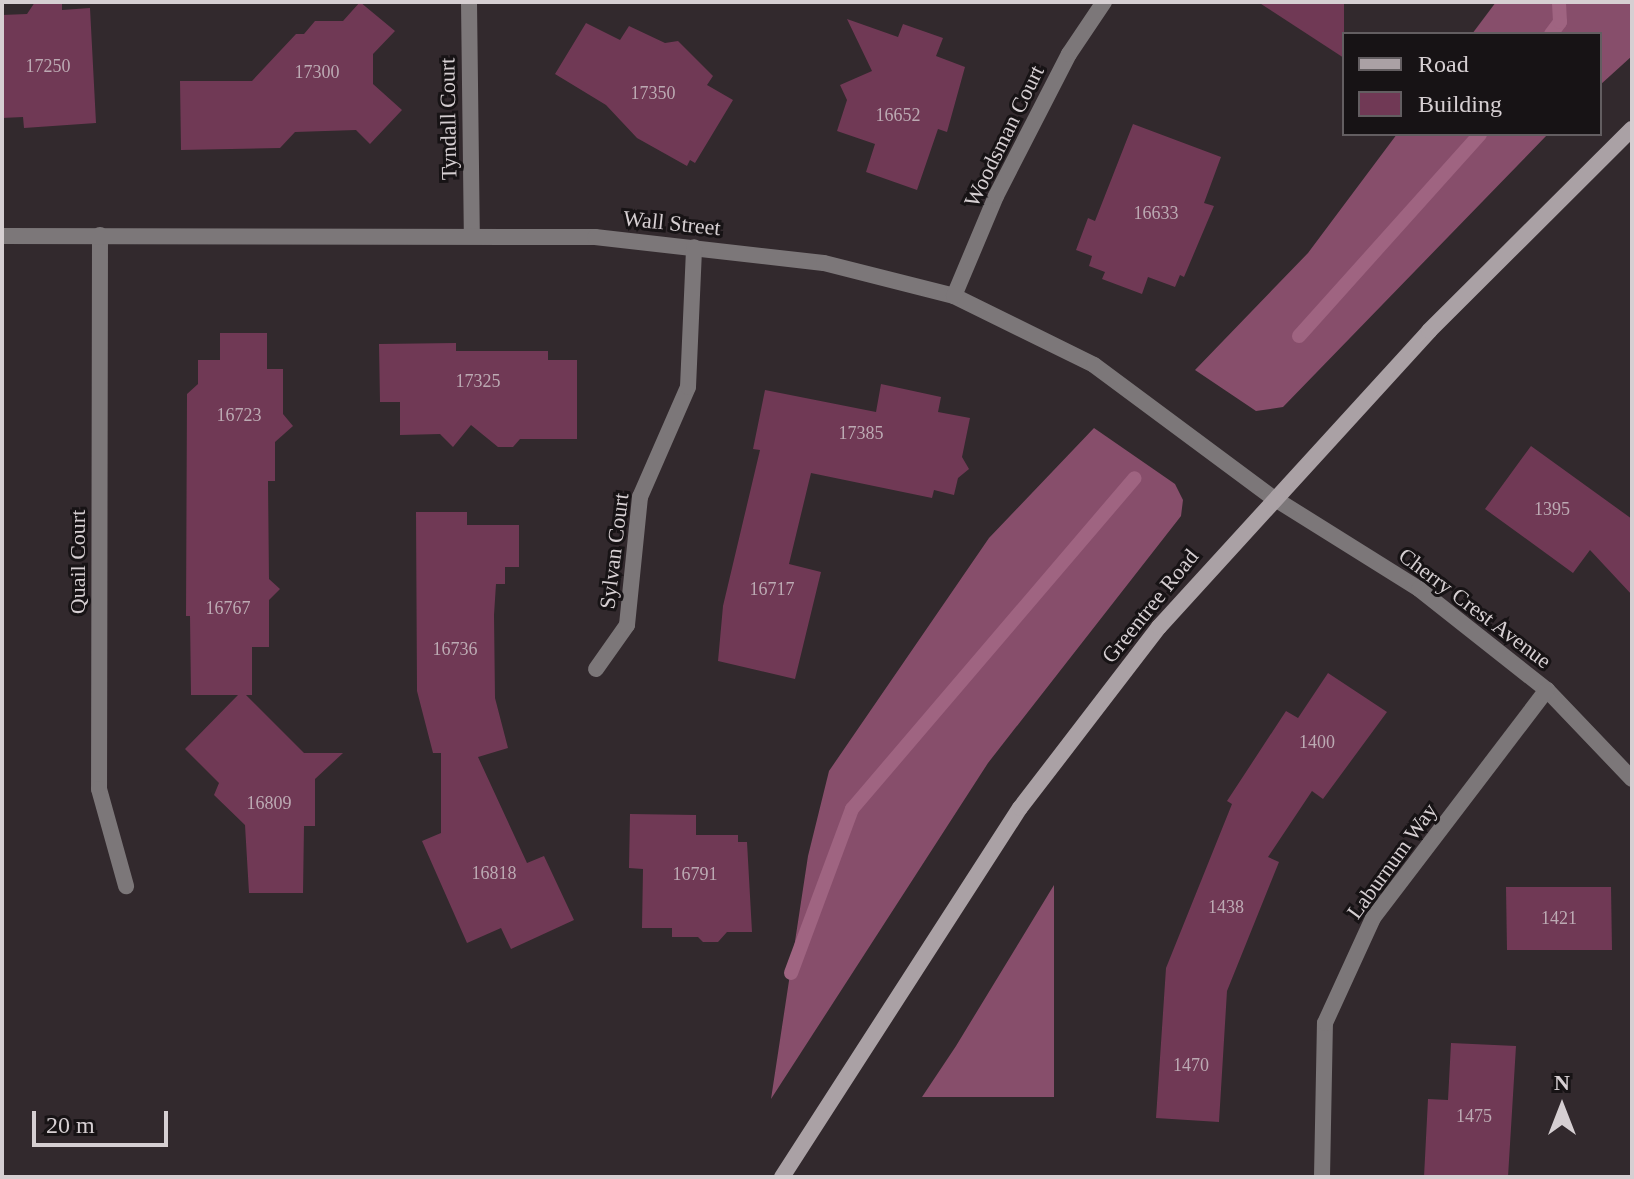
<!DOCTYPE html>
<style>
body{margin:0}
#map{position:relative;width:1634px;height:1179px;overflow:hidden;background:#32292d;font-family:"Times New Roman",serif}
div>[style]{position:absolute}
.forest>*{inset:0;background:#874e6b}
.stream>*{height:14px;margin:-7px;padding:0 7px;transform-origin:7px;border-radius:7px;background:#9f6481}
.building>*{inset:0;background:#703955}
.street>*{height:16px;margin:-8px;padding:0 8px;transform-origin:8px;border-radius:8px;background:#7c7779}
.secondary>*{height:16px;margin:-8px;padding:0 8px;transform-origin:8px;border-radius:8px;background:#aaa1a5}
span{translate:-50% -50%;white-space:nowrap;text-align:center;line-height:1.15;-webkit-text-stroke:6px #171315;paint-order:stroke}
.number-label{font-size:18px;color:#bcaab3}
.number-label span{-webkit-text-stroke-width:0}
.street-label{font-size:22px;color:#d6cfd2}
.frame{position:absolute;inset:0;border:4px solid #d6cfd2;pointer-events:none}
.legend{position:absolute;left:1342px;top:32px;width:260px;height:104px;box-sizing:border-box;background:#171315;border:2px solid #635e61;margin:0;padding:10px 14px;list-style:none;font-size:24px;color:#d6cfd2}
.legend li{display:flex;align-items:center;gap:16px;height:40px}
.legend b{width:40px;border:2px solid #635e61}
.north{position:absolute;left:1522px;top:1067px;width:80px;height:80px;-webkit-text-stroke:6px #171315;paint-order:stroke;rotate:0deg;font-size:22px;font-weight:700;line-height:32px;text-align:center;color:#d6cfd2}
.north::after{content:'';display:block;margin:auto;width:28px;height:36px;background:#d6cfd2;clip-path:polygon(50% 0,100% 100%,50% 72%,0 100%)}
.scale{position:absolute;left:32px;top:1111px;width:136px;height:36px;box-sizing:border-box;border:4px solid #d6cfd2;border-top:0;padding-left:10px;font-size:24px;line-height:28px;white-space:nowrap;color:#d6cfd2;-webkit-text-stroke:6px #171315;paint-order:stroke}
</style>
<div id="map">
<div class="forest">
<i style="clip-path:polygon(1496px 2px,1632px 2px,1632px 56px,1600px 85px,1600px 34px,1472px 34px)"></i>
<i style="clip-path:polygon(1397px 134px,1548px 134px,1283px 407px,1256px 411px,1195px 370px,1308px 253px)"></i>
<i style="clip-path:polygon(1094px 428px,1175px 484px,1183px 500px,1181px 516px,988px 763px,771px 1099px,808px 856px,829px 771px,989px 538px)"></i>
<i style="clip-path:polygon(1054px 885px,1054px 1097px,922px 1097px,956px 1046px)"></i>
</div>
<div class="stream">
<i style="left:1551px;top:34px;width:15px;rotate:-53deg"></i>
<i style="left:1560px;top:22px;width:20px;rotate:-93deg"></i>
<i style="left:1299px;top:336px;width:271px;rotate:-48.1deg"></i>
<i style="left:791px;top:973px;width:175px;rotate:-69.6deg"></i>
<i style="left:852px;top:809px;width:435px;rotate:-49.5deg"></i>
</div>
<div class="building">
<i style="clip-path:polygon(35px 2px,62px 2px,62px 10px,90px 8px,96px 123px,24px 128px,23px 117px,2px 118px,2px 15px,27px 14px)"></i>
<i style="clip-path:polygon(360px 2px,395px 31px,373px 54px,373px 84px,402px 110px,370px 144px,356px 130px,295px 132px,280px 148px,181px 150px,180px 81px,252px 81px,296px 34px,304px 34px,315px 21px,343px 21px)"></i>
<i style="clip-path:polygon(1258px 2px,1344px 2px,1344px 58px)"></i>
<i style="clip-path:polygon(847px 19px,898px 37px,903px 24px,943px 38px,936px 56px,965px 67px,947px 132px,938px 129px,917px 190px,866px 172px,875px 144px,837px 131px,847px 100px,840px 85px,872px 71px)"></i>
<i style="clip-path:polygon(586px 23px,620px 40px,629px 26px,665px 43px,678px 41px,713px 76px,707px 85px,733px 100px,695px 163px,690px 160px,687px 166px,637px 138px,606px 105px,555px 74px)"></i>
<i style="clip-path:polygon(1133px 124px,1221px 157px,1204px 203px,1214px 206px,1184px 277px,1180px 275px,1175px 287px,1148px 277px,1142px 294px,1102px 279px,1105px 272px,1089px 266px,1092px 256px,1076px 250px,1088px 218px,1095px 221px)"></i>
<i style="clip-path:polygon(220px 333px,267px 333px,267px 369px,283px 369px,283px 414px,293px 426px,275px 442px,275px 481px,268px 481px,269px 579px,280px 589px,269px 600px,269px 647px,252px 647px,252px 695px,246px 695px,304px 753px,343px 753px,315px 779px,315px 826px,304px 826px,303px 893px,249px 893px,245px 825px,214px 795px,219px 783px,185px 749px,238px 695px,191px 695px,190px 616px,186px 616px,187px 394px,198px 384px,198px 360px,220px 360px)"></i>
<i style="clip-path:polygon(456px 343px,456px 351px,548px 351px,548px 360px,577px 360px,577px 439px,520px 439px,513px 447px,498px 447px,471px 425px,453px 447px,440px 434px,400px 435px,400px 402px,380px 402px,379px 344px)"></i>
<i style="clip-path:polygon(881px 384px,941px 397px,938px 412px,970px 418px,962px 457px,969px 469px,958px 478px,954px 495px,934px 490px,932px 498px,811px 473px,789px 564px,821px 572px,795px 679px,718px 661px,723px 606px,760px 450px,753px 449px,765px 390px,876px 412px)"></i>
<i style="clip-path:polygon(1531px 446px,1632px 519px,1632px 595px,1590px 550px,1573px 573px,1485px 509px)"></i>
<i style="clip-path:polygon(416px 512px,467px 512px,467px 525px,519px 525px,519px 567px,505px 567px,505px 584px,496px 584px,494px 615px,495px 698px,508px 748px,478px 757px,527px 863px,544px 856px,574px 920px,511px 949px,501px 928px,467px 943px,422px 841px,441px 833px,441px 753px,433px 753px,417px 691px)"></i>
<i style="clip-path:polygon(1328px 673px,1387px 712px,1323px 799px,1312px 791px,1268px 857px,1279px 862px,1227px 991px,1219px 1122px,1156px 1118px,1166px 968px,1232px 804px,1227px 801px,1286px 711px,1298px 718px)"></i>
<i style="clip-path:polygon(630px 814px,696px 815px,696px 835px,738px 835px,738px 842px,747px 842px,752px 932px,727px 932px,718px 942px,703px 942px,698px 937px,672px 937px,672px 928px,642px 928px,643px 869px,629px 868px)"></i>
<i style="clip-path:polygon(1506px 887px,1611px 887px,1612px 950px,1507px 950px)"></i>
<i style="clip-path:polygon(1451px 1043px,1516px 1046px,1508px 1177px,1424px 1177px,1428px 1099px,1448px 1100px)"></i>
</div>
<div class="street">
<i style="left:469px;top:2px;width:233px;rotate:89.3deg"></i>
<i style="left:100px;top:235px;width:554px;rotate:90.1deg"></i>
<i style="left:99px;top:789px;width:101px;rotate:74.4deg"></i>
<i style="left:2px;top:236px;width:593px;rotate:0.1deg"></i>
<i style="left:595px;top:237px;width:230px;rotate:6.5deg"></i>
<i style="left:824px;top:263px;width:134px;rotate:14.2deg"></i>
<i style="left:954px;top:296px;width:156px;rotate:26.2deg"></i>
<i style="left:1094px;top:365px;width:222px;rotate:36.6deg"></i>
<i style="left:1272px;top:497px;width:173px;rotate:32deg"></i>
<i style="left:1419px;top:589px;width:163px;rotate:38.3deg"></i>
<i style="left:1547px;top:690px;width:123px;rotate:46.3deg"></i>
<i style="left:954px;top:296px;width:108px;rotate:-67.2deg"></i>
<i style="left:996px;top:196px;width:160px;rotate:-62.8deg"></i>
<i style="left:1069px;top:54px;width:63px;rotate:-56.1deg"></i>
<i style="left:596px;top:669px;width:54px;rotate:-54.8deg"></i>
<i style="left:627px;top:625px;width:129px;rotate:-84.2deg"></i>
<i style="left:640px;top:497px;width:120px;rotate:-66.4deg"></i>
<i style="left:688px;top:387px;width:140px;rotate:-87.5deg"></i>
<i style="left:1322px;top:1177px;width:154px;rotate:-88.9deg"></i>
<i style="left:1325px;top:1023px;width:115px;rotate:-65.4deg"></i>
<i style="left:1373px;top:918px;width:287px;rotate:-52.7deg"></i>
</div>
<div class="secondary">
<i style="left:782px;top:1177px;width:439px;rotate:-57.2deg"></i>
<i style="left:1020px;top:808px;width:228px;rotate:-52.5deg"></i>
<i style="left:1159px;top:627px;width:401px;rotate:-47.6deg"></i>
<i style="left:1429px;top:331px;width:286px;rotate:-44.9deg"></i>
</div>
<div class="number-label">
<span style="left:48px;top:66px">17250</span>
<span style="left:317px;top:72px">17300</span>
<span style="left:653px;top:93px">17350</span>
<span style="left:898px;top:115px">16652</span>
<span style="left:1156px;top:213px">16633</span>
<span style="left:478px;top:381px">17325</span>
<span style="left:239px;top:415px">16723</span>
<span style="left:861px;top:433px">17385</span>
<span style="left:1552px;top:509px">1395</span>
<span style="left:772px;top:589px">16717</span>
<span style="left:228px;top:608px">16767</span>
<span style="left:455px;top:649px">16736</span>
<span style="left:1317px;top:742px">1400</span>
<span style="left:269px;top:803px">16809</span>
<span style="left:494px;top:873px">16818</span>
<span style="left:695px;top:874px">16791</span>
<span style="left:1226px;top:907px">1438</span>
<span style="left:1559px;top:918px">1421</span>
<span style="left:1191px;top:1065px">1470</span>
<span style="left:1474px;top:1116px">1475</span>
</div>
<div class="street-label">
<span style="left:448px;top:119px;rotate:-91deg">Tyndall Court</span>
<span style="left:1004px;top:136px;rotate:-64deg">Woodsman Court</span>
<span style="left:672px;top:223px;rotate:6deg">Wall Street</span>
<span style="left:614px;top:551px;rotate:-83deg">Sylvan Court</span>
<span style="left:78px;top:562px;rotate:-90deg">Quail Court</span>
<span style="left:1150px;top:606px;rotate:-51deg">Greentree Road</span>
<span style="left:1475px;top:608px;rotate:37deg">Cherry Crest Avenue</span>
<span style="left:1392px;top:861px;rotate:-54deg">Laburnum Way</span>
</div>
<div class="frame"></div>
<ul class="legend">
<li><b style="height:10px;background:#aaa1a5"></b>Road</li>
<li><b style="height:22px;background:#703955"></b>Building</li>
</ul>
<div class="north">N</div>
<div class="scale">20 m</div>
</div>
